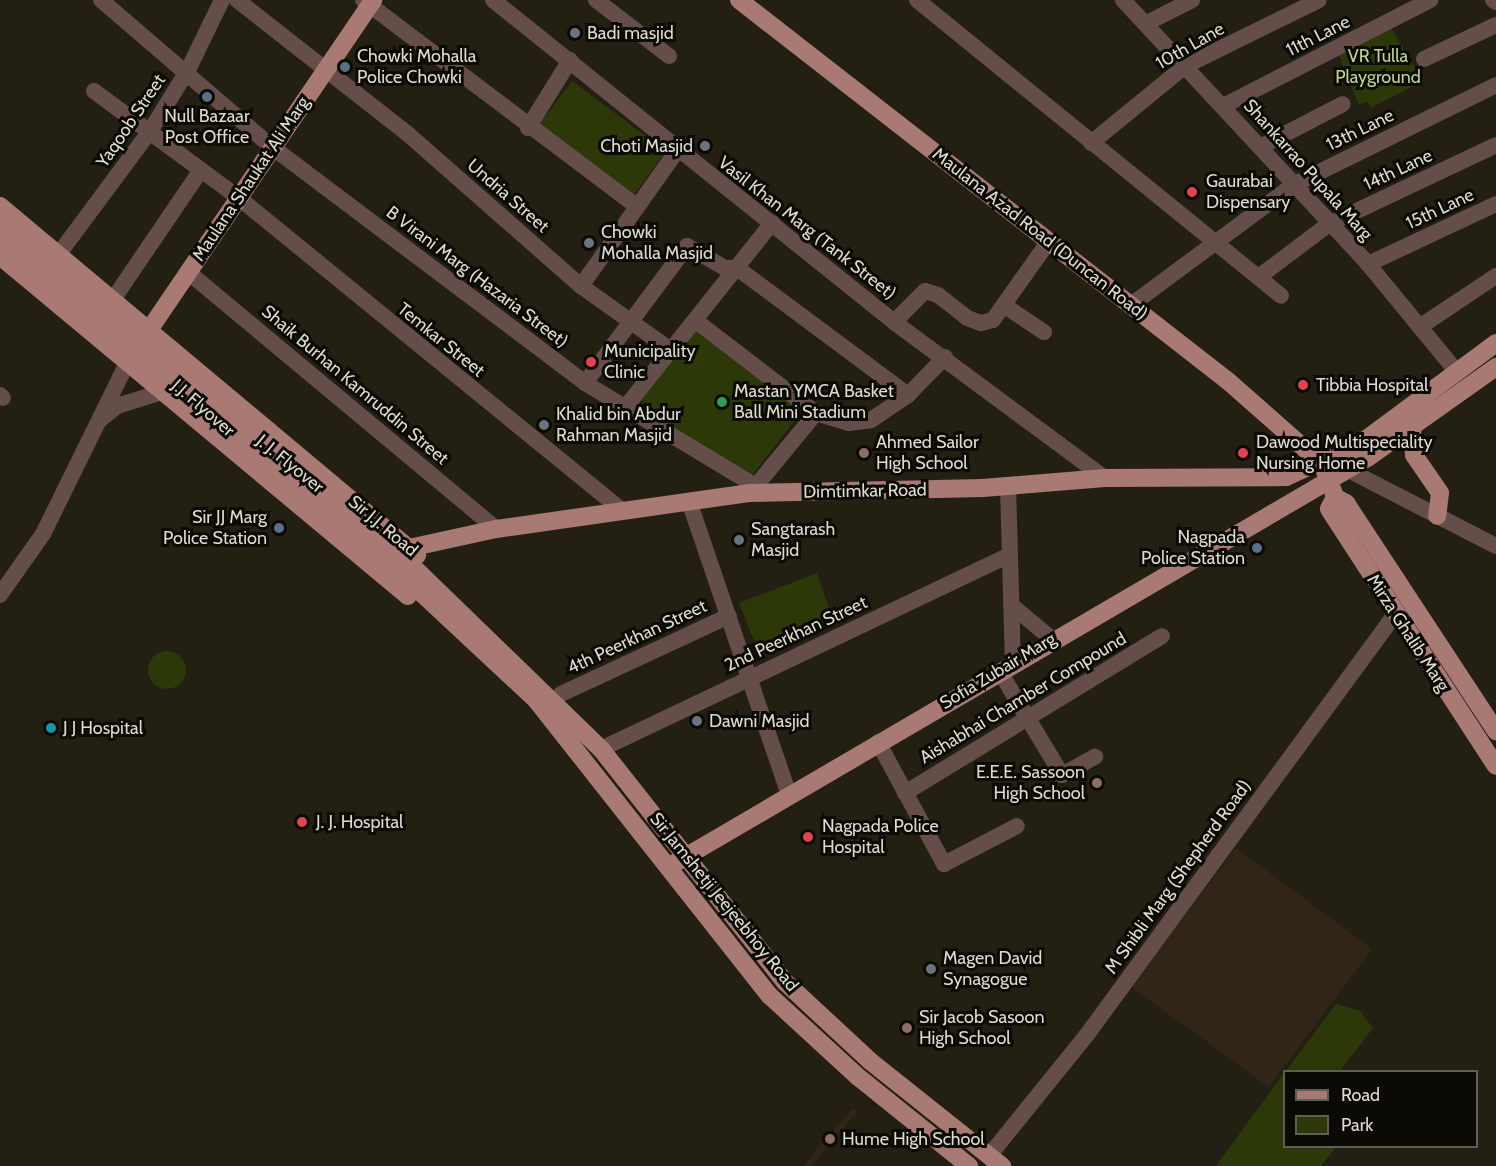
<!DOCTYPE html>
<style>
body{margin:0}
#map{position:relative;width:1496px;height:1166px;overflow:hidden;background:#232013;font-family:Cabin,sans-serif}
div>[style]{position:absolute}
.education>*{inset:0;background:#302516}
.green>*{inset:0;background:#2c3808}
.round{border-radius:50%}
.minor>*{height:16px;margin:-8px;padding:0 8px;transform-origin:8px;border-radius:8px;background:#654d4a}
.major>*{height:18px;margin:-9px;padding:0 9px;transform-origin:9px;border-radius:9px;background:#a97973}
.major-bridge>*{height:18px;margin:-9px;padding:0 9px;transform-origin:9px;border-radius:9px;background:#a97973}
.dots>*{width:16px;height:16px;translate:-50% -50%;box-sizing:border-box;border:3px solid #0b0a05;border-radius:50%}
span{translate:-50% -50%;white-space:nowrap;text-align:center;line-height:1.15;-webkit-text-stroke:6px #0b0a05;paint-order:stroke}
.poi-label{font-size:18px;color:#dcdad1}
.left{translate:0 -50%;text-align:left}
.right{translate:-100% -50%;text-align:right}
.street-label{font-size:18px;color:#dcdad1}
.park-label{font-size:18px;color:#bdd589}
.legend{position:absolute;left:1283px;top:1070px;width:195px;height:78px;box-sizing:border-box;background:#0b0a05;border:2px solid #5f5d57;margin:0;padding:8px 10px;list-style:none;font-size:18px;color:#dcdad1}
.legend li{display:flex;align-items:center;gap:12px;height:30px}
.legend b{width:30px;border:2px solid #5f5d57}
</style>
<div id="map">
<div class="education">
<i style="clip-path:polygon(1236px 848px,1372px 949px,1269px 1087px,1131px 987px)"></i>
<i style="clip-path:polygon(853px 1108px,857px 1112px,811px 1166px,803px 1166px)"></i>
</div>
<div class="green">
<i style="clip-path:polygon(1388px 23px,1423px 81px,1371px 108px,1367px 101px,1359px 105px,1337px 50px)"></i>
<i style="clip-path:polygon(572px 81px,666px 151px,634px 195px,538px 126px)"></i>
<i style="clip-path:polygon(696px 329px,806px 406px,747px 482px,643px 407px,642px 399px)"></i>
<i style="clip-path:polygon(817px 573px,833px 620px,758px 651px,739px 603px)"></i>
<i class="round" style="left:148px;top:651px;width:38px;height:38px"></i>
<i style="clip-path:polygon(1336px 1004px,1360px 1011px,1373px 1028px,1340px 1071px,1286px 1071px)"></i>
<i style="clip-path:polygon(1284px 1073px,1284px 1146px,1336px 1147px,1321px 1166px,1216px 1166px)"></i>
</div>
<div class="minor">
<i style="left:101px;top:0;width:225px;rotate:40.7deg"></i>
<i style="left:272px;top:147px;width:392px;rotate:37deg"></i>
<i style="left:585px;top:383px;width:200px;rotate:31.1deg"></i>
<i style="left:237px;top:0;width:219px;rotate:38.1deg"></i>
<i style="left:409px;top:135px;width:229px;rotate:41.3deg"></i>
<i style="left:581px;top:286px;width:108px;rotate:35.6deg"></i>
<i style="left:363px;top:0;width:342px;rotate:37deg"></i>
<i style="left:493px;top:0;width:514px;rotate:38.76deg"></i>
<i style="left:894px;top:322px;width:262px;rotate:36.5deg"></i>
<i style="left:596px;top:0;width:92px;rotate:37.5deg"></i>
<i style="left:917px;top:0;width:469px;rotate:39.1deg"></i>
<i style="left:1123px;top:0;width:360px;rotate:47.1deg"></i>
<i style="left:1368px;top:264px;width:141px;rotate:50.5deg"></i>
<i style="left:1493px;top:0;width:4px;rotate:34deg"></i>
<i style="left:1147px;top:23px;width:51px;rotate:-27.1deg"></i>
<i style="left:1424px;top:59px;width:80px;rotate:-25.3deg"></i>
<i style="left:94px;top:91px;width:180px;rotate:36.4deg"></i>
<i style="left:239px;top:198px;width:492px;rotate:39.2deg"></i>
<i style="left:1223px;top:106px;width:233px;rotate:-27.1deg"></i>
<i style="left:528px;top:128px;width:80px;rotate:-58.3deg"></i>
<i style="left:1091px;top:143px;width:122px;rotate:-39.3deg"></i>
<i style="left:1185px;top:66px;width:149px;rotate:-26.2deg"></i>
<i style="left:1260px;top:147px;width:93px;rotate:-27.4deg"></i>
<i style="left:58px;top:255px;width:154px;rotate:-53.4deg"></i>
<i style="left:150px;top:131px;width:72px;rotate:-58.1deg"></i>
<i style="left:188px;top:70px;width:78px;rotate:-64.1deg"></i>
<i style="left:1368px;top:264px;width:141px;rotate:-25.1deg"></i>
<i style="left:188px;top:272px;width:401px;rotate:39.8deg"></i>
<i style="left:1260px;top:276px;width:86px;rotate:-37deg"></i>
<i style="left:1329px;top:224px;width:185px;rotate:-25.3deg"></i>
<i style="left:581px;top:286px;width:166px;rotate:-54.6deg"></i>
<i style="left:114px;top:298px;width:155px;rotate:-55.8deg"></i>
<i style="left:1131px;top:305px;width:202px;rotate:-36.5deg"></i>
<i style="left:1293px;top:185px;width:226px;rotate:-26.2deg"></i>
<i style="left:1005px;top:306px;width:47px;rotate:33.7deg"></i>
<i style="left:696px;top:321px;width:151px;rotate:37.5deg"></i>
<i style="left:894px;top:322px;width:44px;rotate:-45deg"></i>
<i style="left:925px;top:291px;width:14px;rotate:17deg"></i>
<i style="left:938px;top:295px;width:37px;rotate:38deg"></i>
<i style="left:967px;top:318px;width:15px;rotate:20deg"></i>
<i style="left:981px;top:323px;width:12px;rotate:-14deg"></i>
<i style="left:993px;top:320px;width:97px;rotate:-54.7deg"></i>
<i style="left:1421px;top:326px;width:90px;rotate:-33.7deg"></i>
<i style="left:585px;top:383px;width:171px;rotate:-53.3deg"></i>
<i style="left:687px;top:246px;width:44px;rotate:30.1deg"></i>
<i style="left:725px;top:268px;width:12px"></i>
<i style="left:737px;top:268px;width:213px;rotate:36.6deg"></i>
<i style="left:0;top:395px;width:4px;rotate:45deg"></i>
<i style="left:624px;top:409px;width:238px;rotate:-51.5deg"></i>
<i style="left:101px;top:419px;width:21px;rotate:-39deg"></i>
<i style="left:117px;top:406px;width:50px;rotate:-17.4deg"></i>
<i style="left:1341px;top:459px;width:21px;rotate:45deg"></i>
<i style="left:1356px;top:474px;width:157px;rotate:27.2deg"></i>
<i style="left:1008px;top:486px;width:176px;rotate:88.4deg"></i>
<i style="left:750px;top:493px;width:104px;rotate:-50.5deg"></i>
<i style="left:816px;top:413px;width:34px;rotate:17deg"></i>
<i style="left:848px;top:423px;width:23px;rotate:-7deg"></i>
<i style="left:871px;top:420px;width:45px;rotate:-34deg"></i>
<i style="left:908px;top:395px;width:53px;rotate:-45.8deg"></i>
<i style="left:690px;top:504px;width:307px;rotate:71.2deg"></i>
<i style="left:0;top:595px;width:75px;rotate:-54.8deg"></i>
<i style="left:43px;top:534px;width:195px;rotate:-63.8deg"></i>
<i style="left:1011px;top:605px;width:53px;rotate:39.7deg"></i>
<i style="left:1000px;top:672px;width:120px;rotate:59deg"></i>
<i style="left:1062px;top:775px;width:38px;rotate:-29deg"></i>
<i style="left:561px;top:694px;width:185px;rotate:-24.9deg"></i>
<i style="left:878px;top:742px;width:139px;rotate:61.6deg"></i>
<i style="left:944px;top:864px;width:82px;rotate:-27.5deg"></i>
<i style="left:601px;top:749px;width:452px;rotate:-25.4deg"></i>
<i style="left:905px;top:793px;width:301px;rotate:-31.4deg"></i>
<i style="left:989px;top:1156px;width:154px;rotate:-51.1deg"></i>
<i style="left:1086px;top:1036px;width:521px;rotate:-53.75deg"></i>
</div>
<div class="major">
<i style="left:739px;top:0;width:620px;rotate:37.92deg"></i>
<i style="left:1228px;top:381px;width:125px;rotate:41.4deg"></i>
<i style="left:1322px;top:464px;width:35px;rotate:68deg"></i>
<i style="left:1335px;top:497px;width:13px;rotate:29deg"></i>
<i style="left:1346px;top:503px;width:273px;rotate:56.7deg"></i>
<i style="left:0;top:206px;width:544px;rotate:39.93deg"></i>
<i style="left:0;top:256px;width:531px;rotate:39.81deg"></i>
<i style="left:145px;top:336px;width:406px;rotate:-55.8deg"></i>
<i style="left:1412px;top:427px;width:28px;rotate:86deg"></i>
<i style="left:1414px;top:455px;width:46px;rotate:55.6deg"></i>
<i style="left:1440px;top:493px;width:23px;rotate:97deg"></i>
<i style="left:1335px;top:497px;width:13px;rotate:117deg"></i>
<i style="left:1329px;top:509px;width:306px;rotate:57deg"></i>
<i style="left:409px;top:548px;width:89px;rotate:-12.3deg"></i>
<i style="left:496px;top:529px;width:257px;rotate:-8.1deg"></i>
<i style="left:750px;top:493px;width:233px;rotate:-1.2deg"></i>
<i style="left:983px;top:488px;width:122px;rotate:-4.7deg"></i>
<i style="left:1105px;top:478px;width:181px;rotate:-0.3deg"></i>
<i style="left:1286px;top:477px;width:82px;rotate:-24.4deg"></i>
<i style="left:1361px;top:443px;width:168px;rotate:-36.5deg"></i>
<i style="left:408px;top:562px;width:269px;rotate:44.1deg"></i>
<i style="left:601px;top:749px;width:297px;rotate:51.7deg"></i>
<i style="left:785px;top:982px;width:116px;rotate:42.9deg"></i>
<i style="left:870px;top:1061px;width:169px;rotate:38.5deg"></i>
<i style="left:401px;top:574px;width:185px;rotate:43deg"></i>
<i style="left:536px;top:700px;width:377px;rotate:51.7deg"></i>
<i style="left:770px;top:996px;width:118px;rotate:42.6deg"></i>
<i style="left:857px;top:1076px;width:144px;rotate:38.8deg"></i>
<i style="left:668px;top:867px;width:812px;rotate:-30.32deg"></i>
<i style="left:1369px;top:457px;width:156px;rotate:-35.3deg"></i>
</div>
<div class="major-bridge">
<i style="left:0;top:222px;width:531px;rotate:39.81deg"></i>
<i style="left:0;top:240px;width:522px;rotate:39.79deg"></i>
</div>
<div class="dots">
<i style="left:575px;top:33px;background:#6b7280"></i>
<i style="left:345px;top:67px;background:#5c6f8a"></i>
<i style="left:207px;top:97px;background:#5c6f8a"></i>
<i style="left:705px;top:146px;background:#6b7280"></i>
<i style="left:1192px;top:192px;background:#e0444e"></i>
<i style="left:589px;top:243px;background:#6b7280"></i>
<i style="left:591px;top:362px;background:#e0444e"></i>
<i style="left:1303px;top:385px;background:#e0444e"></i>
<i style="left:722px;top:402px;background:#2e9e5b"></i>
<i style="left:544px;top:425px;background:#6b7280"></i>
<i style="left:864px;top:453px;background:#8d6e63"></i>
<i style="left:1243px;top:453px;background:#e0444e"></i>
<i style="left:279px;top:528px;background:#5c6f8a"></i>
<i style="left:739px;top:540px;background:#6b7280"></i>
<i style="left:1257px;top:548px;background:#5c6f8a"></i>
<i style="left:697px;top:721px;background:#6b7280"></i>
<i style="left:51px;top:728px;background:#0f9aa8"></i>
<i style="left:1097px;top:783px;background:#8d6e63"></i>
<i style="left:302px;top:822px;background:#e0444e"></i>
<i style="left:808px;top:837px;background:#e0444e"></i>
<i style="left:931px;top:969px;background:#6b7280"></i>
<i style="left:907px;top:1028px;background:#8d6e63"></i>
<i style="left:830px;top:1139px;background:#8d6e63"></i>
</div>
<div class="poi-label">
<span class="left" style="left:587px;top:33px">Badi masjid</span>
<span class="left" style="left:357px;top:67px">Chowki Mohalla<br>Police Chowki</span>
<span style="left:207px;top:127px">Null Bazaar<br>Post Office</span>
<span class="right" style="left:693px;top:146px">Choti Masjid</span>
<span class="left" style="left:1206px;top:192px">Gaurabai<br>Dispensary</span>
<span class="left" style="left:601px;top:243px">Chowki<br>Mohalla Masjid</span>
<span class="left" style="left:604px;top:362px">Municipality<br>Clinic</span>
<span class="left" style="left:1316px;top:385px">Tibbia Hospital</span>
<span class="left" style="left:734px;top:402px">Mastan YMCA Basket<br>Ball Mini Stadium</span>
<span class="left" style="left:556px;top:425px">Khalid bin Abdur<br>Rahman Masjid</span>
<span class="left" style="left:876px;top:453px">Ahmed Sailor<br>High School</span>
<span class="left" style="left:1256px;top:453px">Dawood Multispeciality<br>Nursing Home</span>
<span class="right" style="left:267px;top:528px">Sir JJ Marg<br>Police Station</span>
<span class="left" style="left:751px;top:540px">Sangtarash<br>Masjid</span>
<span class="right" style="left:1245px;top:548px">Nagpada<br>Police Station</span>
<span class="left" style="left:709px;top:721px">Dawni Masjid</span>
<span class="left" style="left:63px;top:728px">J J Hospital</span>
<span class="right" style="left:1085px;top:783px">E.E.E. Sassoon<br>High School</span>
<span class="left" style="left:316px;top:822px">J. J. Hospital</span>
<span class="left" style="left:822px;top:837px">Nagpada Police<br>Hospital</span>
<span class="left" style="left:943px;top:969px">Magen David<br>Synagogue</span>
<span class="left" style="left:919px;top:1028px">Sir Jacob Sasoon<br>High School</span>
<span class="left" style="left:842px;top:1139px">Hume High School</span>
</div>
<div class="street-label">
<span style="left:1318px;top:36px;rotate:-27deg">11th Lane</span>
<span style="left:1190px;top:46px;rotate:-30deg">10th Lane</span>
<span style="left:131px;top:121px;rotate:-56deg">Yaqoob Street</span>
<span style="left:1360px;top:130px;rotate:-26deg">13th Lane</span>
<span style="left:1308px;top:170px;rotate:48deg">Shankarrao Pupala Marg</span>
<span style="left:1398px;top:170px;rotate:-25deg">14th Lane</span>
<span style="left:251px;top:179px;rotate:-56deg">Maulana Shaukat Ali Marg</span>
<span style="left:508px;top:196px;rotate:41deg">Undria Street</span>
<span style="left:1440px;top:209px;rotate:-25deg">15th Lane</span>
<span style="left:807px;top:228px;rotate:38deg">Vasil Khan Marg (Tank Street)</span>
<span style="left:1040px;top:234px;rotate:38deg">Maulana Azad Road (Duncan Road)</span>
<span style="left:477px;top:277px;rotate:37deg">B Virani Marg (Hazaria Street)</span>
<span style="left:441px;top:340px;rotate:39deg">Temkar Street</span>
<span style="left:355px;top:385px;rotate:40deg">Shaik Burhan Kamruddin Street</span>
<span style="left:203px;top:408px;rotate:41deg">J.J. Flyover</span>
<span style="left:290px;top:464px;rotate:39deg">J. J. Flyover</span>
<span style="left:865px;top:491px;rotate:-1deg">Dimtimkar Road</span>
<span style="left:383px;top:526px;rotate:40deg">Sir J.J. Road</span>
<span style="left:1408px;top:633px;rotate:57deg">Mirza Ghalib Marg</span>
<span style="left:796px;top:634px;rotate:-25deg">2nd Peerkhan Street</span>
<span style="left:637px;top:637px;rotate:-25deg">4th Peerkhan Street</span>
<span style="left:998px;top:671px;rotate:-31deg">Sofia Zubair Marg</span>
<span style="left:1023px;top:698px;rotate:-31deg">Aishabhai Chamber Compound</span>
<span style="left:1178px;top:877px;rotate:-54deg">M Shibli Marg (Shepherd Road)</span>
<span style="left:724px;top:902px;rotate:51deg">Sir Jamshetji Jeejeebhoy Road</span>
</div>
<div class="park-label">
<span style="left:1378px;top:67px">VR Tulla<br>Playground</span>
</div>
<ul class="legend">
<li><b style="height:8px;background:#a97973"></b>Road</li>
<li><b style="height:16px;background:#2c3808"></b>Park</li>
</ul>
</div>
